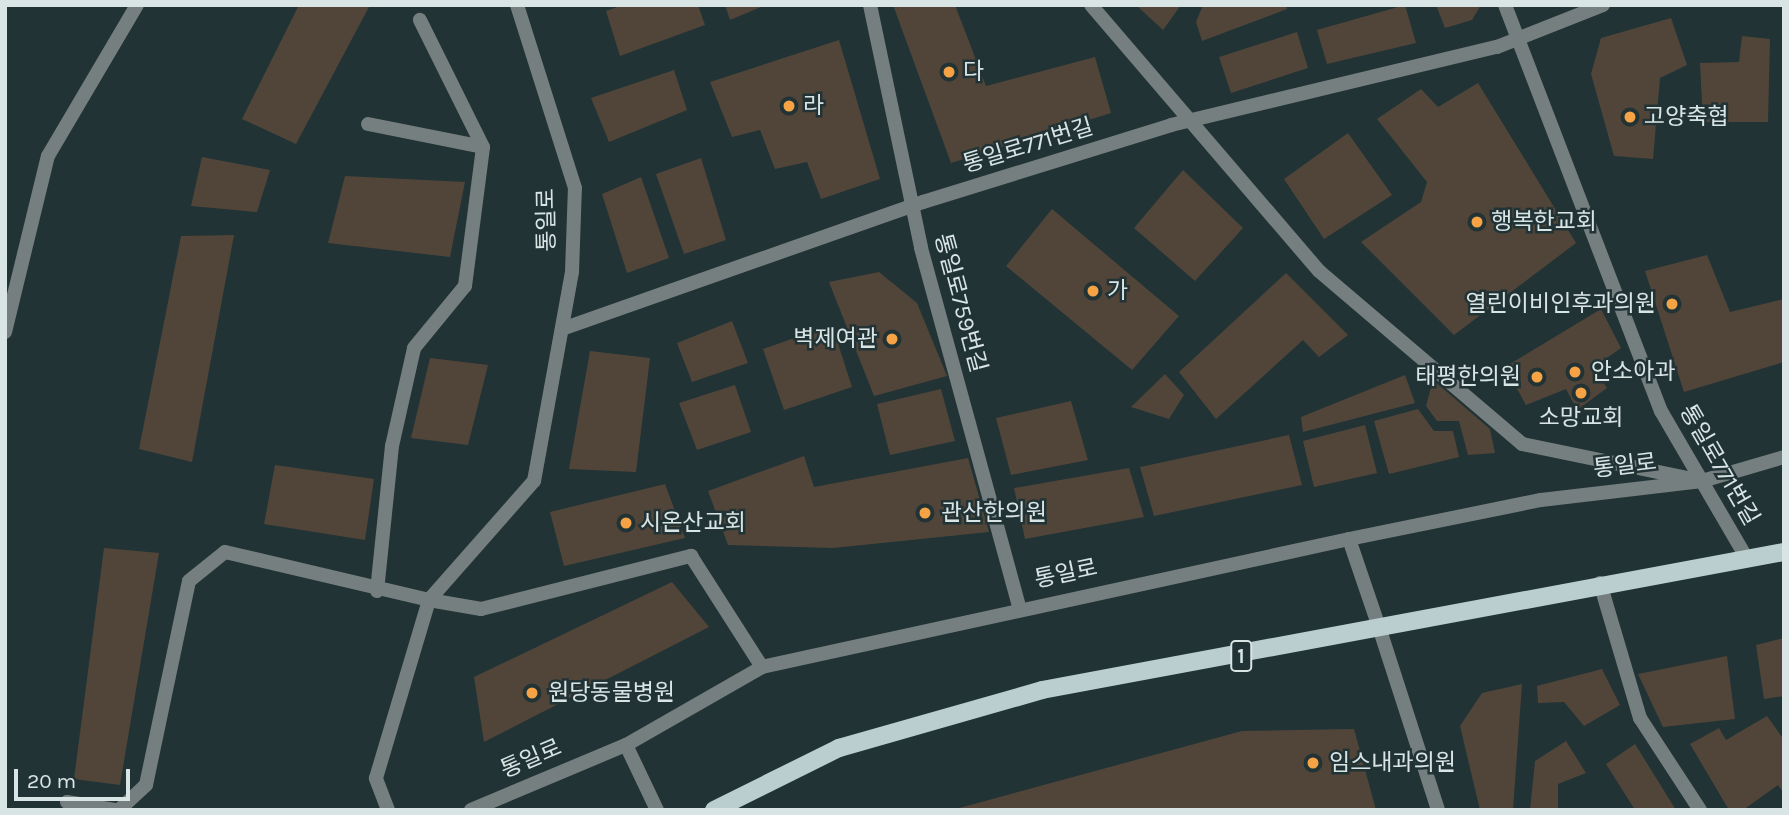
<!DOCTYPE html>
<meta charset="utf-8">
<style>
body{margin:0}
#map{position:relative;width:1789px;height:815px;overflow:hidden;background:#213335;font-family:Karla,"Noto Sans KR",sans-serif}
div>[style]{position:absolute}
.building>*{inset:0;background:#51453a}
.service>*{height:14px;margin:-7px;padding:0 7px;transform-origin:7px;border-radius:7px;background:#767f7f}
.minor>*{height:14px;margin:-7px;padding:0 7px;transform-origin:7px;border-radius:7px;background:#767f7f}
.tertiary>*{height:14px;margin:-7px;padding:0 7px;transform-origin:7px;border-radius:7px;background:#767f7f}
.primary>*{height:18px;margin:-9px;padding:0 9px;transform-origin:9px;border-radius:9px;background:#bbcecf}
.dots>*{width:19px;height:19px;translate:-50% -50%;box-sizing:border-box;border:4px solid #213335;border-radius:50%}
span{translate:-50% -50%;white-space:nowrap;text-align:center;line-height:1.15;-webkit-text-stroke:5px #213335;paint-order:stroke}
.shield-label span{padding:2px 5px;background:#213335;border:2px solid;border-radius:5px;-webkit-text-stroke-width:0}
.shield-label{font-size:21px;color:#d9e4e5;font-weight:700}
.poi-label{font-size:23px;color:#d9e4e5}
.left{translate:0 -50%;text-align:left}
.right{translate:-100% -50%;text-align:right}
.street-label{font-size:23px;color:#d9e4e5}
.frame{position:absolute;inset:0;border:7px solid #d9e4e5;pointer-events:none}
.scale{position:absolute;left:14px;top:769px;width:116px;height:32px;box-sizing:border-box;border:4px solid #d9e4e5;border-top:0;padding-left:9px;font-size:21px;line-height:24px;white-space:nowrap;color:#d9e4e5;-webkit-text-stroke:5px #213335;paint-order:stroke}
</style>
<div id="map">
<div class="building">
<i style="clip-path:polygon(299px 5px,370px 5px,296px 144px,242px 119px)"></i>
<i style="clip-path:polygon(623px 5px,698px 5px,705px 25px,620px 56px,606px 11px)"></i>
<i style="clip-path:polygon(725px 5px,766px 5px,730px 20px)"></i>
<i style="clip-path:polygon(893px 5px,955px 5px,986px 86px,1095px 57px,1111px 113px,951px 163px)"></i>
<i style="clip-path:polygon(1136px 5px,1181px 5px,1163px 30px)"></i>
<i style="clip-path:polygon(1203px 5px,1286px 5px,1287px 9px,1202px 41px,1196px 22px)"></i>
<i style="clip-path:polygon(1405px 5px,1416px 43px,1327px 64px,1317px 30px)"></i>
<i style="clip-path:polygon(1436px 5px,1481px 5px,1472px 20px,1445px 28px)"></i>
<i style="clip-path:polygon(1671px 18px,1687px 65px,1660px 78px,1653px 159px,1614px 156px,1591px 74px,1601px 38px)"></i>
<i style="clip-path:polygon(1297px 32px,1308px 68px,1231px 93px,1219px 57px)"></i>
<i style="clip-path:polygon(1742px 36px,1770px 39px,1768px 122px,1703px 122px,1700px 63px,1739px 62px)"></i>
<i style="clip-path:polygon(839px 40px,880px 179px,821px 199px,807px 162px,775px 169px,760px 130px,732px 137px,710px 82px)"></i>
<i style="clip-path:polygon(674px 70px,687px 110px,609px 142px,591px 98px)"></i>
<i style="clip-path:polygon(1478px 83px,1576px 243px,1454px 335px,1361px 242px,1421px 202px,1427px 182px,1377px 119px,1421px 89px,1438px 107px)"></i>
<i style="clip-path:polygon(1348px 133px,1392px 195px,1324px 239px,1284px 179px)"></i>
<i style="clip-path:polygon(202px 157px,270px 170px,257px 212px,191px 206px)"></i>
<i style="clip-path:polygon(701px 158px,726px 240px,684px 254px,656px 174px)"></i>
<i style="clip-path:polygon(1183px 170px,1243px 228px,1195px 281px,1134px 228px)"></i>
<i style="clip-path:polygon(345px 176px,465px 182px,450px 257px,328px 243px)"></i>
<i style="clip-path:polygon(641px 177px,669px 258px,627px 273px,602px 194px)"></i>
<i style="clip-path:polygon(1052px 209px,1179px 316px,1132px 370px,1006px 266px)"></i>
<i style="clip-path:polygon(234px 235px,192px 462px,139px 449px,181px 236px)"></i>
<i style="clip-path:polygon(1707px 255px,1730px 312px,1784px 299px,1784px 362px,1684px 392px,1645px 271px)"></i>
<i style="clip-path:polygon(879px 272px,917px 303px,947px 376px,874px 396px,829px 282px)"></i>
<i style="clip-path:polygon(1286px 273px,1348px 335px,1319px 357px,1303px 340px,1216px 419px,1179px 372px)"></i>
<i style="clip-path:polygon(1601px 309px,1621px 348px,1594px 367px,1607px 388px,1577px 410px,1566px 389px,1526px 405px,1505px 367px)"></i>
<i style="clip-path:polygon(732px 321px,748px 363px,692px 382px,677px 343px)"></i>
<i style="clip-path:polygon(832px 325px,852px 387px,784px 410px,763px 349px)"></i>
<i style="clip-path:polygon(590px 351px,650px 358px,636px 472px,569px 469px)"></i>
<i style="clip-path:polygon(430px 358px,488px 365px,468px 445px,411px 438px)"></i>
<i style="clip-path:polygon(1165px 374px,1184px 395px,1169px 419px,1131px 407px)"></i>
<i style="clip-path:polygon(1405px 375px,1415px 403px,1303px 432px,1301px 417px)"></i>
<i style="clip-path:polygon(1433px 380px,1490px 429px,1495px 453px,1468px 455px,1459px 421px,1437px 421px,1426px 406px)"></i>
<i style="clip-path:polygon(735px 385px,751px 432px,697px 450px,679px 403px)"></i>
<i style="clip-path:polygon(941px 389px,955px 441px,890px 455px,877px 404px)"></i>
<i style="clip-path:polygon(1071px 401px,1088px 460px,1011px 475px,996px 418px)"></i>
<i style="clip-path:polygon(1418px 409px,1434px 431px,1453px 431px,1459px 457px,1389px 474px,1374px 421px)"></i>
<i style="clip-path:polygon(1365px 425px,1377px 473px,1314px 487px,1303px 441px)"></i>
<i style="clip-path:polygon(1289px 435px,1302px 485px,1154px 516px,1140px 467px)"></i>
<i style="clip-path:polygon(804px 456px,814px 487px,968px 458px,989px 532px,833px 548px,728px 545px,708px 491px)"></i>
<i style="clip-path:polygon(275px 465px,374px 479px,365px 540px,264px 524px)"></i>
<i style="clip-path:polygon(1129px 468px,1144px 517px,1025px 539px,1014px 488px)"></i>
<i style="clip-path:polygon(665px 484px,685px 538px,564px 566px,550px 512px)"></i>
<i style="clip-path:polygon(104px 548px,159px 553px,120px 785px,74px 779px)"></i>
<i style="clip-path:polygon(672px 582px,709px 627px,484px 742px,474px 677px)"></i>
<i style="clip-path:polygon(1784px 638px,1784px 696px,1764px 699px,1756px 645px)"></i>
<i style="clip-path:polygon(1727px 656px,1735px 719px,1663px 727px,1638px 674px)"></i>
<i style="clip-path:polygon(1602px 669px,1620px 705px,1584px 726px,1564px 702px,1538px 703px,1537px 686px)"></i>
<i style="clip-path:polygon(1522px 684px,1513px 810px,1480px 810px,1460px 726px,1482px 693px)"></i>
<i style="clip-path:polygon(1767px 716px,1784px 740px,1784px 794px,1778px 785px,1743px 810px,1729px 810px,1690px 744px,1719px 728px,1726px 740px)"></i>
<i style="clip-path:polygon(1354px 729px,1376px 810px,952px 810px,1242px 731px)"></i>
<i style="clip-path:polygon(1566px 741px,1586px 773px,1558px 784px,1558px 810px,1530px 810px,1535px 761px)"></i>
<i style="clip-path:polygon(1635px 744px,1676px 810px,1635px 810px,1606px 764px)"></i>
</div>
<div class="service">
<i style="left:368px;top:124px;width:117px;rotate:11.3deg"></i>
<i style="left:377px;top:591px;width:146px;rotate:-84.1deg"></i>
<i style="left:392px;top:446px;width:100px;rotate:-77.3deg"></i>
<i style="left:414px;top:348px;width:80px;rotate:-50.6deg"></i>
<i style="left:465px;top:286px;width:140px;rotate:-82.6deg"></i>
<i style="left:483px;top:147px;width:142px;rotate:-116.4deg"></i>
<i style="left:67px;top:802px;width:50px;rotate:9.3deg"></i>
<i style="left:119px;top:810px;width:37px;rotate:-43deg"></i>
<i style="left:146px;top:785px;width:208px;rotate:-78.1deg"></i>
<i style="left:189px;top:581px;width:46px;rotate:-38.9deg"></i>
<i style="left:225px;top:552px;width:210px;rotate:13.2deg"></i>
</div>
<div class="minor">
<i style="left:870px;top:5px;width:248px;rotate:78.1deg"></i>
<i style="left:921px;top:248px;width:374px;rotate:74.7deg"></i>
<i style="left:1091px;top:5px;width:350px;rotate:49.4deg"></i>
<i style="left:1319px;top:271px;width:267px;rotate:40.4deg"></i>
<i style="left:1522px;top:444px;width:168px;rotate:11.6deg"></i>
<i style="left:1505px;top:5px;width:435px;rotate:69deg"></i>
<i style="left:1661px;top:411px;width:171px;rotate:59.8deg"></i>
<i style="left:562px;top:329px;width:383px;rotate:-19.4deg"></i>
<i style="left:923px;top:202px;width:260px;rotate:-17.2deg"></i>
<i style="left:1171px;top:125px;width:335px;rotate:-13.5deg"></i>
<i style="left:1497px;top:47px;width:114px;rotate:-21.6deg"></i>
<i style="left:5px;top:332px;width:181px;rotate:-76.3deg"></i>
<i style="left:48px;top:156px;width:175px;rotate:-59.5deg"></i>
<i style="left:1349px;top:539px;width:90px;rotate:71.2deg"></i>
<i style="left:1600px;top:583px;width:141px;rotate:73.5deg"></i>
<i style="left:1640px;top:718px;width:110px;rotate:56.9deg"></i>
<i style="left:429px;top:600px;width:53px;rotate:9.8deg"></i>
<i style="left:481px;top:609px;width:217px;rotate:-14.2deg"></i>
<i style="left:691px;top:556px;width:132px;rotate:57.4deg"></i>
<i style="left:626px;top:745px;width:72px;rotate:64.5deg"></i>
<i style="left:388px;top:810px;width:34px;rotate:-111deg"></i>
<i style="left:376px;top:778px;width:186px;rotate:-73.4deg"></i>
<i style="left:429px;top:600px;width:159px;rotate:-48.6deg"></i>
<i style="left:534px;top:481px;width:212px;rotate:-79.7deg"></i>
<i style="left:572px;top:272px;width:84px;rotate:-88deg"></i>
<i style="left:575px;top:188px;width:192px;rotate:-107.6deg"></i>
<i style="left:471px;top:810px;width:168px;rotate:-22.8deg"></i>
<i style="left:626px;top:745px;width:157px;rotate:-29.8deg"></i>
<i style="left:762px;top:667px;width:601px;rotate:-12.3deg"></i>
<i style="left:1349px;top:539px;width:196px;rotate:-11.5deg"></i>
<i style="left:1541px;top:500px;width:162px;rotate:-6.7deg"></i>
<i style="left:1702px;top:481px;width:85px;rotate:-16.3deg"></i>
</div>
<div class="tertiary">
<i style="left:1378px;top:624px;width:195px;rotate:72.1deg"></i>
</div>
<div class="primary">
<i style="left:714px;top:810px;width:140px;rotate:-26.4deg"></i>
<i style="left:839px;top:748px;width:211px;rotate:-15.9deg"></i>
<i style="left:1042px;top:690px;width:755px;rotate:-10.54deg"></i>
</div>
<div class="dots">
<i style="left:949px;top:72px;background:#f5a345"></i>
<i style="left:789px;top:106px;background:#f5a345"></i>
<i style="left:1630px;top:117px;background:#f5a345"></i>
<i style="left:1477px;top:222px;background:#f5a345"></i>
<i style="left:1093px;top:291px;background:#f5a345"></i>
<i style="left:1672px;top:304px;background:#f5a345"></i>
<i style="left:892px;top:339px;background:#f5a345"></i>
<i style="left:1575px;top:372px;background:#f5a345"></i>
<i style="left:1537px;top:377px;background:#f5a345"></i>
<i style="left:1581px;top:393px;background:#f5a345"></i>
<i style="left:925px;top:513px;background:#f5a345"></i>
<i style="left:626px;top:523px;background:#f5a345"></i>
<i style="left:532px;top:693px;background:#f5a345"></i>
<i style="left:1313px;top:763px;background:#f5a345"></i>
</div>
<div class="shield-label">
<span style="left:1241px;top:656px">1</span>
</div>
<div class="poi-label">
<span class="left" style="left:963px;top:72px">다</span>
<span class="left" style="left:803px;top:106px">라</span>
<span class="left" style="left:1644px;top:117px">고양축협</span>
<span class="left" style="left:1491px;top:222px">행복한교회</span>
<span class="left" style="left:1107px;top:291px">가</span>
<span class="right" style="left:1656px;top:304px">열린이비인후과의원</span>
<span class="right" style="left:878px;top:339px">벽제여관</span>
<span class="left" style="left:1591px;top:372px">안소아과</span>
<span class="right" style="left:1521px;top:377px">태평한의원</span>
<span style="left:1581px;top:418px">소망교회</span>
<span class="left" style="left:941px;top:513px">관산한의원</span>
<span class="left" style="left:640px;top:523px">시온산교회</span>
<span class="left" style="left:548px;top:693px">원당동물병원</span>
<span class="left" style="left:1329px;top:763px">임스내과의원</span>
</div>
<div class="street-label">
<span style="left:1028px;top:146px;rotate:-17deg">통일로771번길</span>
<span style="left:547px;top:220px;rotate:-91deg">통일로</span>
<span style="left:960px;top:303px;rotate:75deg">통일로759번길</span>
<span style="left:1719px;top:465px;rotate:60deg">통일로771번길</span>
<span style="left:1625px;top:466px;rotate:-7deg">통일로</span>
<span style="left:1066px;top:574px;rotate:-12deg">통일로</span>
<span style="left:531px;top:759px;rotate:-23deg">통일로</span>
</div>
<div class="frame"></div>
<div class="scale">20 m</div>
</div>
